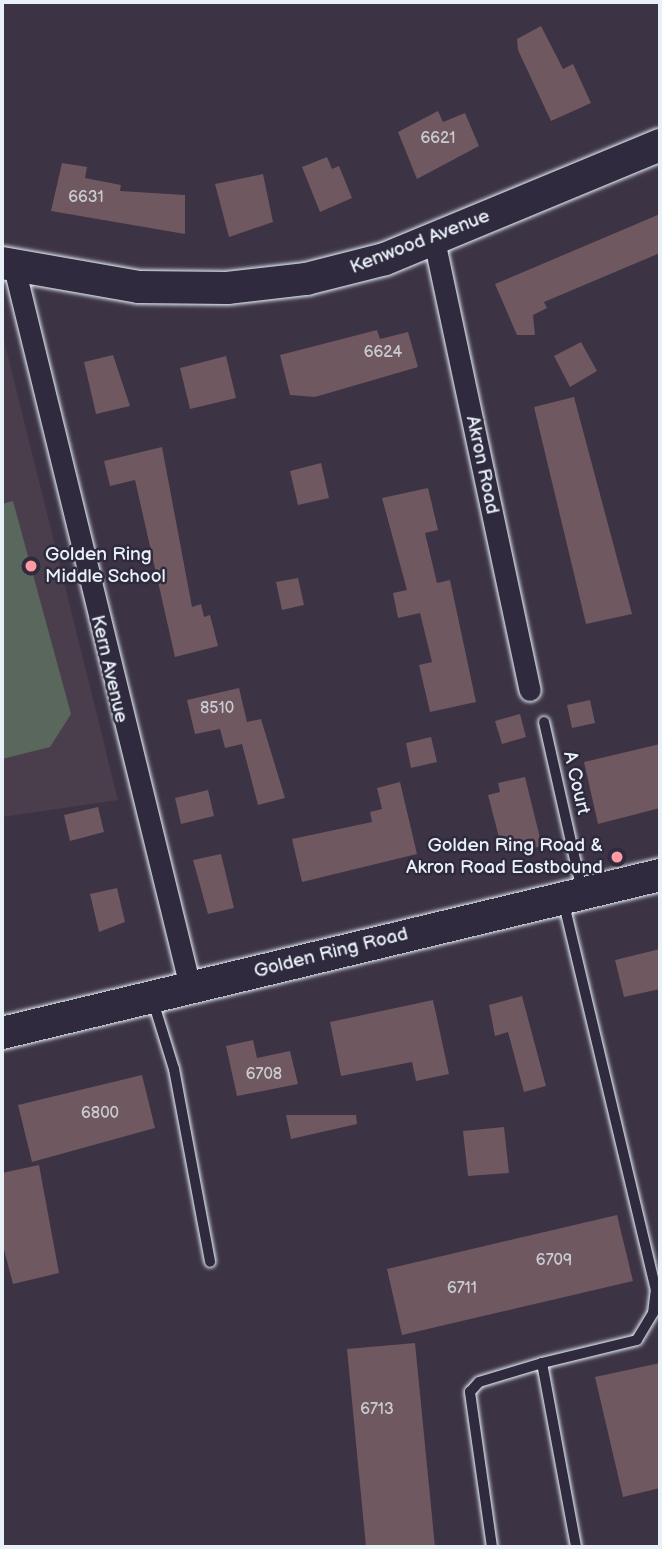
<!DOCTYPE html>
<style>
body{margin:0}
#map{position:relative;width:662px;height:1549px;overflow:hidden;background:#3c3344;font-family:"Balsamiq Sans",sans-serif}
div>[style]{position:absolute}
.built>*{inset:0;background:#4b3e4c}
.green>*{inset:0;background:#5a675c}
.building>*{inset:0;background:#6f585f}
.roads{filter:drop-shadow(0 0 2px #e8f1f8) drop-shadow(0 0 2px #e8f1f8)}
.lane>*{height:10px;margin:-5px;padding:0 5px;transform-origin:5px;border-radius:5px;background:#2f2a3d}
.street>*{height:21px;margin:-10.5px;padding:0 10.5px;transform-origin:10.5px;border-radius:10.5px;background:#2f2a3d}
.secondary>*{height:32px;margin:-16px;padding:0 16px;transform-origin:16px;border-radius:16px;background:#2f2a3d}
.dots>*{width:19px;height:19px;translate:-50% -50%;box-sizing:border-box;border:4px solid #2f2a3d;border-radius:50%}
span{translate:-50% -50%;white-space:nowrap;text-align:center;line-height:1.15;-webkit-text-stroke:5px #2f2a3d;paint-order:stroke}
.number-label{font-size:16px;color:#cacbd2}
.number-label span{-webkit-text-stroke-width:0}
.street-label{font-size:19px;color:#e8f1f8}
.poi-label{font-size:19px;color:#e8f1f8}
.left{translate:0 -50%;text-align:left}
.right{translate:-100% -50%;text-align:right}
.frame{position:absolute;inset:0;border:4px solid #e8f1f8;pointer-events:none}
</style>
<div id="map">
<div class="built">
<i style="clip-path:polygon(2px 332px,118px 800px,2px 817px)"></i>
</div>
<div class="green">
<i style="clip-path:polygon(13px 501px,71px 714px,50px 747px,2px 759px,2px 504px)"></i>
</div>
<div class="building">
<i style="clip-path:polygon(541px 26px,563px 69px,573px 64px,591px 103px,551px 121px,518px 50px,517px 39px)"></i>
<i style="clip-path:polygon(438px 111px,443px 122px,465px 113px,479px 146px,417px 179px,398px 132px)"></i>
<i style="clip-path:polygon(327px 157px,332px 169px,339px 166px,352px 198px,320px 212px,302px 167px)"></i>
<i style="clip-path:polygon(62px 163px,87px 167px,85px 178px,121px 185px,120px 191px,185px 195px,185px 234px,51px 211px)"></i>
<i style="clip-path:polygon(263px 174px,273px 222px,229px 237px,215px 184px)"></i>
<i style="clip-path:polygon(660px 214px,660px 253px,544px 302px,547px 308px,533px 315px,535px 335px,517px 335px,495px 284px)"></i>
<i style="clip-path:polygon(377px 330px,380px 339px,408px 332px,418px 367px,315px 397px,290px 395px,280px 355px)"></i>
<i style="clip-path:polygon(581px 342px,597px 371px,570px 387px,554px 356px)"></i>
<i style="clip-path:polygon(113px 355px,130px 406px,96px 414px,84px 362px)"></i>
<i style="clip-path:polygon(226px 356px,236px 398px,190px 409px,180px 368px)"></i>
<i style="clip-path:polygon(574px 397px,632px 614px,586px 624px,534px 407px)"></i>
<i style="clip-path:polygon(162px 447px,192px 607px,201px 604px,204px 617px,210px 615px,218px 646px,175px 657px,135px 480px,110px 486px,104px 461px)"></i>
<i style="clip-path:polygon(321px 463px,329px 498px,298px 505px,290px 471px)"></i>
<i style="clip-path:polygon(428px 488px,438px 530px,425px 533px,437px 583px,450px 580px,476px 702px,430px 712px,419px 665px,432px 662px,420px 613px,398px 618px,393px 593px,407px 590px,382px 498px)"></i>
<i style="clip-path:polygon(298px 578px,304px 605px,282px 610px,276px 582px)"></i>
<i style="clip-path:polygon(239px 688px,247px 722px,261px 719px,285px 798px,258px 805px,242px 744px,225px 748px,220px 729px,195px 734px,187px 700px)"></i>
<i style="clip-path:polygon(590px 700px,595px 723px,572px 728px,567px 705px)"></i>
<i style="clip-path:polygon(520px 714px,526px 737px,502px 744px,495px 721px)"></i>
<i style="clip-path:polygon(431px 737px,437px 762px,411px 768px,406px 743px)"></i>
<i style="clip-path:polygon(660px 744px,660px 808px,598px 824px,584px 762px)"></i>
<i style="clip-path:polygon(525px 777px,542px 846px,521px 851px,519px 841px,501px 845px,488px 795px,500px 792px,498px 783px)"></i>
<i style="clip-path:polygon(400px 782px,417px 854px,302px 882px,292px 839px,372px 822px,370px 812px,382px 809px,377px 788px)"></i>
<i style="clip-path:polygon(208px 790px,214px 816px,181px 824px,175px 798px)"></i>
<i style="clip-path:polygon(98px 807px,104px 832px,70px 841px,64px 815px)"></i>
<i style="clip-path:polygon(221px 854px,234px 908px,208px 914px,193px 860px)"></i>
<i style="clip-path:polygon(117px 888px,125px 922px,99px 932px,90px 894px)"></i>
<i style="clip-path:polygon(660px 949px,660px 989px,624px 997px,615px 960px)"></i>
<i style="clip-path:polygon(522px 996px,546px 1086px,524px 1092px,508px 1032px,495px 1036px,489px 1005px)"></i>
<i style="clip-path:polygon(433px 1000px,449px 1074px,416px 1081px,412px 1062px,341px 1076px,330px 1022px)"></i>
<i style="clip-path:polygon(253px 1040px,257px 1058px,290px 1051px,298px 1084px,237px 1096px,226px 1046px)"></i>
<i style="clip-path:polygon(142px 1075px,155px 1128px,32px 1162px,18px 1105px)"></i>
<i style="clip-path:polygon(286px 1115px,356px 1115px,357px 1124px,291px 1139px)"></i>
<i style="clip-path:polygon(504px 1127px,509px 1173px,468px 1176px,463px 1131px)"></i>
<i style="clip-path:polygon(39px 1165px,59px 1273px,13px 1284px,2px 1242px,2px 1173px)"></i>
<i style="clip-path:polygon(617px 1215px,633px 1281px,402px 1335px,387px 1269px)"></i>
<i style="clip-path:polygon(415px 1343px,435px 1547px,366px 1547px,347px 1349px)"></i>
<i style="clip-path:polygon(660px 1363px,660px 1488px,623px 1497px,595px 1377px)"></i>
</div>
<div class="roads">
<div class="lane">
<i style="left:544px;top:722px;width:172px;rotate:77.3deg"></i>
<i style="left:563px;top:900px;width:400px;rotate:76.6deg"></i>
<i style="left:656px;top:1289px;width:24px;rotate:97deg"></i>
<i style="left:653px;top:1313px;width:31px;rotate:121deg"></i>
<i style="left:637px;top:1340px;width:98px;rotate:166.4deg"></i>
<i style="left:542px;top:1363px;width:187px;rotate:79.5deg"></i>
<i style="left:152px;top:998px;width:74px;rotate:72.8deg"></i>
<i style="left:174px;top:1069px;width:196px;rotate:79.4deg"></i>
<i style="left:492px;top:1547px;width:157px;rotate:-98.1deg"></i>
<i style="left:470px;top:1392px;width:13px;rotate:-48deg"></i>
<i style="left:479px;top:1382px;width:66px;rotate:-16.8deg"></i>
</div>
<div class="street">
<i style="left:434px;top:240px;width:460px;rotate:78deg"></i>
<i style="left:14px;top:267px;width:741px;rotate:76.26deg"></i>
</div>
<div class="secondary">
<i style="left:2px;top:263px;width:139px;rotate:9.9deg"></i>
<i style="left:139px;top:287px;width:88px;rotate:0.7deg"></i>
<i style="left:227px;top:288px;width:80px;rotate:-6.5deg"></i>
<i style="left:306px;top:279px;width:81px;rotate:-14.2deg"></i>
<i style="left:385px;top:259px;width:298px;rotate:-22.5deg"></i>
<i style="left:2px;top:1033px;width:677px;rotate:-13.5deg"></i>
</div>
</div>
<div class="dots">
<i style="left:31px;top:566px;background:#ff9aa2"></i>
<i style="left:617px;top:857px;background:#ff9aa2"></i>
</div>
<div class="number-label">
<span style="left:438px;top:139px">6621</span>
<span style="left:86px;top:198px">6631</span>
<span style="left:383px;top:353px">6624</span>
<span style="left:217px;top:709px">8510</span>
<span style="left:264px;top:1075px">6708</span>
<span style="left:100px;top:1114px">6800</span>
<span style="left:554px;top:1261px">6709</span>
<span style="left:462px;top:1289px">6711</span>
<span style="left:377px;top:1410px">6713</span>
</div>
<div class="street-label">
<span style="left:420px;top:242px;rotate:-21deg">Kenwood Avenue</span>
<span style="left:482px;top:465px;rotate:78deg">Akron Road</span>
<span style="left:109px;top:669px;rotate:77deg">Kern Avenue</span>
<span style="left:576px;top:783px;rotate:77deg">A Court</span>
<span style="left:331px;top:953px;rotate:-14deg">Golden Ring Road</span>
</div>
<div class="poi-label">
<span class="left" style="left:45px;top:566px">Golden Ring<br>Middle School</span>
<span class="right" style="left:603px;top:857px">Golden Ring Road &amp;<br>Akron Road Eastbound</span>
</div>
<div class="frame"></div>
</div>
